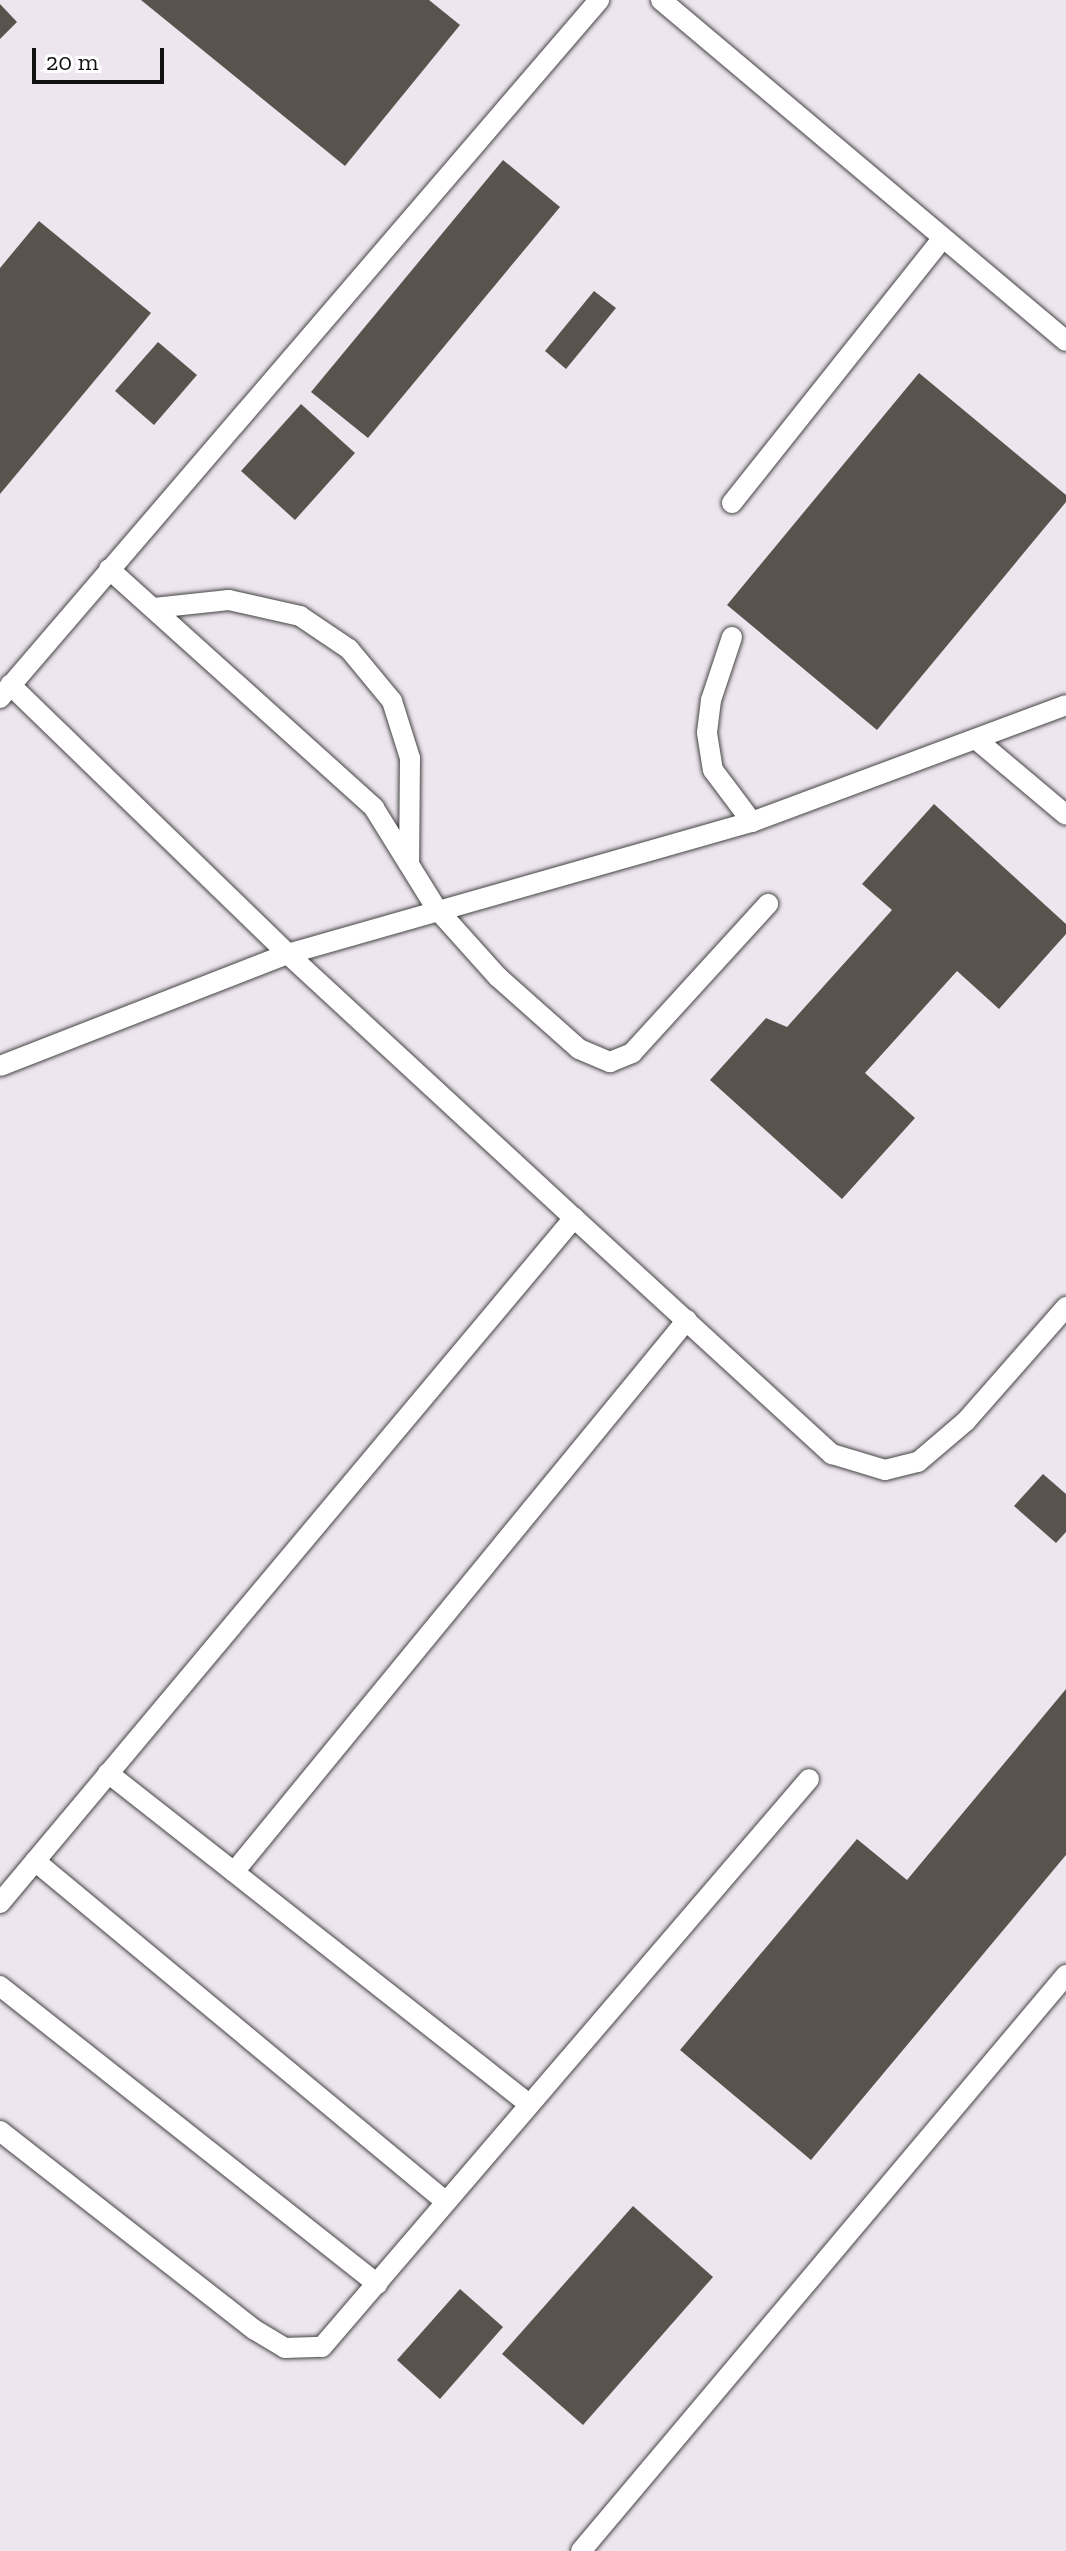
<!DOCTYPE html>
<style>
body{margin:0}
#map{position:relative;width:1066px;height:2551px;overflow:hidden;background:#fffdf5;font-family:"Zilla Slab",serif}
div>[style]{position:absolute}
.industrial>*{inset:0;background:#eee6ef}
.building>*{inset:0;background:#5a524d}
.roads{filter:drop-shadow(0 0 2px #444) drop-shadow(0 0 2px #444)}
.service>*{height:20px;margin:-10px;padding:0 10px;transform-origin:10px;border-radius:10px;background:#fff}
span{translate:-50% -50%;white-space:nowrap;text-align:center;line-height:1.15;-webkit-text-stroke:8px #fff;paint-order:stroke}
.scale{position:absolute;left:32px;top:48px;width:132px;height:36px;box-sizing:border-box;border:4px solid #111;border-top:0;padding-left:10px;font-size:24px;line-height:28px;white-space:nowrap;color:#111;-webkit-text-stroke:6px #fff;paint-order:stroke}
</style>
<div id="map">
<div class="industrial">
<i style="clip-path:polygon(0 0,1066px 0,1066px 2551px,0 2551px)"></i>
</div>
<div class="building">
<i style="clip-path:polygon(141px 0,429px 0,460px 25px,345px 166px)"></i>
<i style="clip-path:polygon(0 4px,17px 22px,0 39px)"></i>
<i style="clip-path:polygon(503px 160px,560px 207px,368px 438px,311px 392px)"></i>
<i style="clip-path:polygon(39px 221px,151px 313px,0 494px,0 268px)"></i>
<i style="clip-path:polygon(594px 291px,616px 308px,566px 369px,545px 351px)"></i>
<i style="clip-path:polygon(158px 342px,197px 375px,154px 425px,115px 391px)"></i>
<i style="clip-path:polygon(919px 373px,1066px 495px,1066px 502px,877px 730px,727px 605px)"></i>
<i style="clip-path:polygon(301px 404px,355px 453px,295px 520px,241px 471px)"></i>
<i style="clip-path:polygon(934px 804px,1066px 924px,1066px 934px,999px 1009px,957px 971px,865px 1073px,915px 1118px,842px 1199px,710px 1080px,766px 1018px,787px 1027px,892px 910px,862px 884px)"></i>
<i style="clip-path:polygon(1043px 1474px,1066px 1494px,1066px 1532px,1056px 1543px,1014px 1506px)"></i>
<i style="clip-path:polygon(1066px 1689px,1066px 1855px,811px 2160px,680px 2050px,857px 1839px,907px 1880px)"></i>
<i style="clip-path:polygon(633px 2206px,713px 2277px,583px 2425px,502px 2354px)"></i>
<i style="clip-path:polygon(460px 2289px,503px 2327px,440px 2399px,397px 2360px)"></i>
</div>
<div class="roads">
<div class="service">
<i style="left:661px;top:0;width:529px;rotate:40.1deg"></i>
<i style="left:732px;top:503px;width:339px;rotate:-51.5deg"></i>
<i style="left:109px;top:569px;width:357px;rotate:42deg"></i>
<i style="left:374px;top:808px;width:118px;rotate:58.2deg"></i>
<i style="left:436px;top:908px;width:93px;rotate:48.1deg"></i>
<i style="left:498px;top:977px;width:108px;rotate:41.6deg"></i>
<i style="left:579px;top:1049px;width:34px;rotate:23deg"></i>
<i style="left:610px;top:1062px;width:24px;rotate:-22deg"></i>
<i style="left:632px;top:1053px;width:202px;rotate:-47.6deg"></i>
<i style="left:154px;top:608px;width:75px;rotate:-6.1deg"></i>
<i style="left:229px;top:600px;width:73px;rotate:12.7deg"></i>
<i style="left:300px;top:616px;width:59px;rotate:34deg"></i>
<i style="left:349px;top:649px;width:67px;rotate:50.4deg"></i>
<i style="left:392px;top:701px;width:60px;rotate:72.5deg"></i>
<i style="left:410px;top:758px;width:106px;rotate:90.5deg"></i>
<i style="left:732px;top:637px;width:66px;rotate:108.4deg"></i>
<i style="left:711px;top:700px;width:33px;rotate:97deg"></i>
<i style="left:707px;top:733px;width:37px;rotate:81deg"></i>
<i style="left:713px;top:770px;width:65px;rotate:53.1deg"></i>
<i style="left:0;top:698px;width:920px;rotate:-49.36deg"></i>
<i style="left:977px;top:740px;width:116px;rotate:40.1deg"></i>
<i style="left:0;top:1066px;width:309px;rotate:-21.3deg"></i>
<i style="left:288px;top:954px;width:482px;rotate:-15.9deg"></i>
<i style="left:752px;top:822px;width:335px;rotate:-20.4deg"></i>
<i style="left:574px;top:1218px;width:350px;rotate:42.5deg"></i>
<i style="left:832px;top:1454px;width:55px;rotate:16.8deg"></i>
<i style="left:885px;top:1470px;width:34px;rotate:-14deg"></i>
<i style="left:918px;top:1462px;width:63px;rotate:-40.5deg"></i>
<i style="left:966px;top:1421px;width:152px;rotate:-48.7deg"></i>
<i style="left:108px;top:1773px;width:536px;rotate:38.18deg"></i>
<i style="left:35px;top:1861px;width:533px;rotate:39.67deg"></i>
<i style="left:234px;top:1872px;width:714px;rotate:-50.63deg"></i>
<i style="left:0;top:1903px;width:894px;rotate:-50.04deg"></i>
<i style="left:574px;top:1218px;width:389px;rotate:-137.3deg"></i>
<i style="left:288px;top:954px;width:387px;rotate:-135.9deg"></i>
<i style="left:0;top:1986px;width:481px;rotate:38.3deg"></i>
<i style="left:0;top:2131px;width:323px;rotate:38deg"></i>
<i style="left:255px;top:2330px;width:35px;rotate:31deg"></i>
<i style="left:285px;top:2348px;width:37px;rotate:-2deg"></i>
<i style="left:322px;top:2347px;width:748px;rotate:-49.39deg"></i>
<i style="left:581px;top:2551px;width:753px;rotate:-49.9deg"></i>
</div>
</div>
<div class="scale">20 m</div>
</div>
